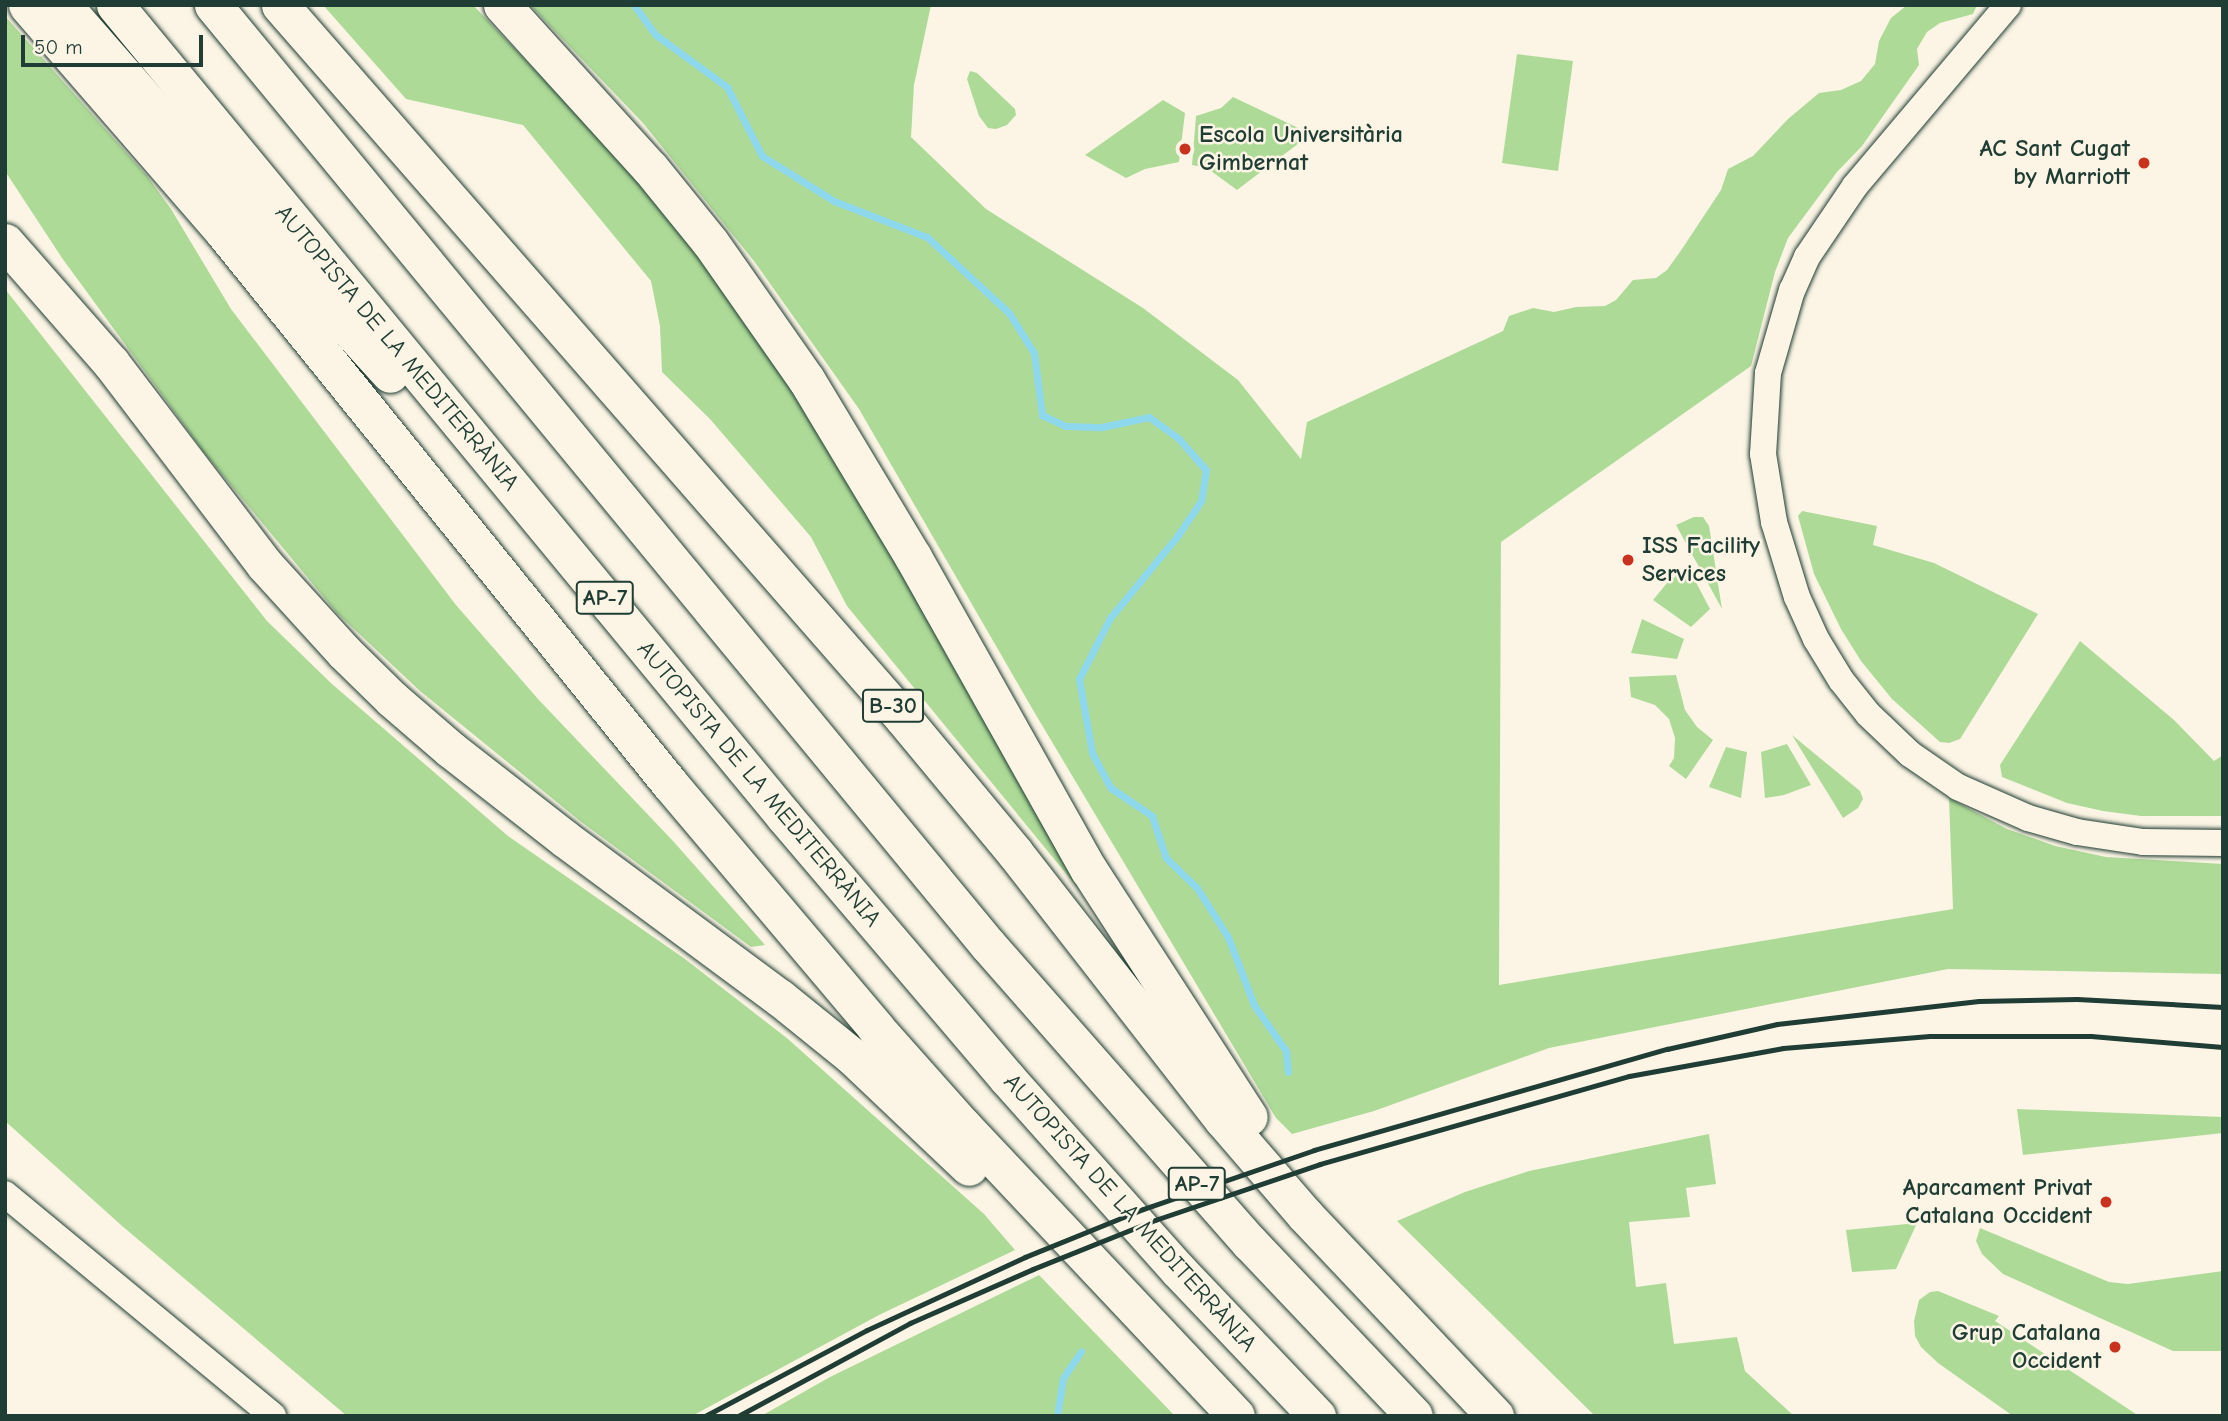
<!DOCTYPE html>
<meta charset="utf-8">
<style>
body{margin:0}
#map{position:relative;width:2228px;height:1421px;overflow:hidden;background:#fcf5e5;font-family:"Comic Neue",sans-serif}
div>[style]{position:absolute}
.green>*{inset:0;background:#aeda98}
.stream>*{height:7px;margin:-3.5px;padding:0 3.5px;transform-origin:3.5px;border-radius:3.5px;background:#8ed8ee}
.roads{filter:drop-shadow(0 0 2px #1f3d34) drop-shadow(0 0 2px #1f3d34)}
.minor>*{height:26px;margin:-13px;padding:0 13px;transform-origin:13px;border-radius:13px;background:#fcf5e5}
.highway>*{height:37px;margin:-18.5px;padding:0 18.5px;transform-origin:18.5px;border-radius:18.5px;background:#fcf5e5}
.rail>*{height:5px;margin:-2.5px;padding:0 2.5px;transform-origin:2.5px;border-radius:2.5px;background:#1f3d34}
.dots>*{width:19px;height:19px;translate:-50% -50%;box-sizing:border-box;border:4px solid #fcf5e5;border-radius:50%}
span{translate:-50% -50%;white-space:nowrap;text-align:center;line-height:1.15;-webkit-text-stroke:5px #fcf5e5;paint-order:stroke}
.shield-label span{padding:2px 5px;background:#fcf5e5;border:2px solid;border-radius:5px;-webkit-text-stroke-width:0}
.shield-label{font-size:23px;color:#1f3d34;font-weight:700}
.poi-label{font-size:24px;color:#1f3d34;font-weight:700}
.left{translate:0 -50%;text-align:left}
.right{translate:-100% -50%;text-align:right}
.street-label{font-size:24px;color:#1f3d34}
.frame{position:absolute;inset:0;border:7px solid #1f3d34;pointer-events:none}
.scale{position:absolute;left:21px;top:35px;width:182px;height:32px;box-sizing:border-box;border:4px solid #1f3d34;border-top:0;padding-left:9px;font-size:21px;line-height:24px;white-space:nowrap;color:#1f3d34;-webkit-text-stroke:5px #fcf5e5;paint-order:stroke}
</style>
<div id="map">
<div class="green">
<i style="clip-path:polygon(323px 5px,473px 5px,629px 169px,692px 247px,792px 390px,909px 580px,1100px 915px,847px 606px,811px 537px,710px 419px,662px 372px,660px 326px,651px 281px,523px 125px,406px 99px)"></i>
<i style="clip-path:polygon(530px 5px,931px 5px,914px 85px,911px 137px,986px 209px,1143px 308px,1238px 380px,1301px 459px,1307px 422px,1503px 331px,1509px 316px,1533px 308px,1554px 312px,1576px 307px,1605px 306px,1616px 300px,1633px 280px,1656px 278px,1667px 270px,1682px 249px,1721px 190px,1728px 169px,1753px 156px,1788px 119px,1819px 93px,1841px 90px,1861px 81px,1875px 64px,1879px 41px,1891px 18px,1907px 5px,1977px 5px,1973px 14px,1940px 23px,1927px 32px,1917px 49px,1919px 65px,1862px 146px,1837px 172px,1788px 238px,1775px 272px,1751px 366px,1501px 542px,1499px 985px,1953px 909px,1949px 798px,2007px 829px,2055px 846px,2106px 857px,2223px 864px,2223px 974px,1948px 969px,1549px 1048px,1374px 1111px,1292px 1134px,1276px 1118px,1033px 710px,859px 409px,754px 261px,643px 123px)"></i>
<i style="clip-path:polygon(5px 16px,147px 176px,171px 209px,231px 309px,456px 605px,538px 699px,673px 841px,765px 945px,751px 947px,580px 821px,420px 691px,337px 613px,206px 455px,62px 258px,5px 171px)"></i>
<i style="clip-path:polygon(1517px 54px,1573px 61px,1558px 171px,1502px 163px)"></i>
<i style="clip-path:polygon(970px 71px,977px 73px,1015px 109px,1016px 115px,1007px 125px,996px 129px,988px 128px,979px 116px,967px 79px)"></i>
<i style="clip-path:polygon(1233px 97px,1311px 134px,1237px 190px,1207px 168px,1192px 165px,1196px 116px,1221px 108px)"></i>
<i style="clip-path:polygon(1163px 100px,1185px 113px,1179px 162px,1145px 169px,1126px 178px,1085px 155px)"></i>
<i style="clip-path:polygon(5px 289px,267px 621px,332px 684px,508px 836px,685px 959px,788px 1039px,984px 1214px,1015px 1250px,879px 1315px,692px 1416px,347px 1416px,121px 1225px,5px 1121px)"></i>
<i style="clip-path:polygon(1802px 511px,1877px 526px,1873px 545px,1934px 563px,2038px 614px,1960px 739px,1949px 743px,1940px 742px,1892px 699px,1861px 661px,1841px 629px,1814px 574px,1798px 516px)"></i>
<i style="clip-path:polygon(1694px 517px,1703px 517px,1709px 526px,1722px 609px,1676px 525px)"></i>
<i style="clip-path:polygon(1688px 567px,1710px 609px,1691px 627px,1653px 600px,1667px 583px)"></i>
<i style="clip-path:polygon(1642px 619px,1684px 639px,1677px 659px,1631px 653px)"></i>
<i style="clip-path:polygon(2080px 641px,2174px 720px,2214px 761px,2223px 755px,2223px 816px,2141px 816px,2103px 811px,2067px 803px,2002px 777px,2000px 765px)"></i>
<i style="clip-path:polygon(1676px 675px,1685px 710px,1697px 727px,1713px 740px,1686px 779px,1669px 766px,1674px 758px,1675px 738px,1669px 719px,1655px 705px,1631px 697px,1629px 677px)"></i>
<i style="clip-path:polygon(1792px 735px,1860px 791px,1863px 799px,1858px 808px,1843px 818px)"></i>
<i style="clip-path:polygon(1787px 744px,1811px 785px,1784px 795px,1765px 798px,1761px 752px)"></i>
<i style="clip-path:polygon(1726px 747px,1747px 752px,1741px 798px,1709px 787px)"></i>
<i style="clip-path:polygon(2017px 1109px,2223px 1117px,2223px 1133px,2023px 1155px)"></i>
<i style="clip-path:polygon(1709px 1134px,1716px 1184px,1686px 1188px,1690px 1217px,1629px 1222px,1636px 1287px,1666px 1283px,1674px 1344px,1737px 1337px,1745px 1371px,1794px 1416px,1595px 1416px,1397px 1221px,1465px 1192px,1529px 1171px)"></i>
<i style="clip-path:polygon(1917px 1223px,1896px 1269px,1852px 1272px,1846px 1230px)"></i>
<i style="clip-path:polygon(1980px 1228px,2109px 1282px,2128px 1284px,2223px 1271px,2223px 1351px,2173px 1351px,2003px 1274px,1982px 1254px,1976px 1241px)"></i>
<i style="clip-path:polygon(1039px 1275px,1175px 1416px,761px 1416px,830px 1377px)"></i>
<i style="clip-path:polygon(1938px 1291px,1999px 1316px,1995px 1321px,2139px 1416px,2013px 1416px,1938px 1363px,1921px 1347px,1915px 1336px,1914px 1321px,1919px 1300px,1930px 1292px)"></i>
</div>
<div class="stream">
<i style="left:634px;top:5px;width:37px;rotate:54deg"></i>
<i style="left:656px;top:35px;width:88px;rotate:36.2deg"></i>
<i style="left:727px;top:87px;width:77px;rotate:63.1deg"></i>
<i style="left:762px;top:156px;width:85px;rotate:32deg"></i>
<i style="left:834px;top:201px;width:100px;rotate:21.2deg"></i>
<i style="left:927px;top:237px;width:112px;rotate:42.8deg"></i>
<i style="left:1009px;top:313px;width:47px;rotate:58deg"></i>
<i style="left:1034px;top:353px;width:63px;rotate:82.6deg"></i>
<i style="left:1042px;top:415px;width:26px;rotate:25deg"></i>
<i style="left:1066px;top:426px;width:36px;rotate:2deg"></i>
<i style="left:1102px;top:427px;width:48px;rotate:-12deg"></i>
<i style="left:1149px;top:417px;width:37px;rotate:36deg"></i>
<i style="left:1179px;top:439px;width:41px;rotate:48.9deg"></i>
<i style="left:1206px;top:470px;width:31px;rotate:99deg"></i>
<i style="left:1201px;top:501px;width:40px;rotate:124deg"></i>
<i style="left:1179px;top:534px;width:109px;rotate:129.4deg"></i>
<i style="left:1110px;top:618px;width:68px;rotate:116.9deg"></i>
<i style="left:1079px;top:679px;width:75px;rotate:80deg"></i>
<i style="left:1092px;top:753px;width:40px;rotate:62deg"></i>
<i style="left:1111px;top:788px;width:50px;rotate:34.3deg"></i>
<i style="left:1152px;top:816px;width:44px;rotate:71.6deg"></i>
<i style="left:1166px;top:858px;width:43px;rotate:44.1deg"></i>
<i style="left:1197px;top:888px;width:58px;rotate:57.7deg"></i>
<i style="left:1228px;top:937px;width:73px;rotate:69.1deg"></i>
<i style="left:1254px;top:1005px;width:56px;rotate:55.2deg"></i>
<i style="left:1286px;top:1051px;width:21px;rotate:85deg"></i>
<i style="left:1057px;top:1416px;width:38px;rotate:-81deg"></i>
<i style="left:1063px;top:1378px;width:32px;rotate:-56deg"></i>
</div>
<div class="roads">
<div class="minor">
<i style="left:2008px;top:5px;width:237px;rotate:130.2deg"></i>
<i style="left:1855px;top:186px;width:86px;rotate:124.1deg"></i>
<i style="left:1807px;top:257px;width:36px;rotate:114deg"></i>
<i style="left:1792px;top:290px;width:86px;rotate:106.1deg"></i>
<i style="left:1768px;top:373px;width:81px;rotate:93.5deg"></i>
<i style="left:1763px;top:454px;width:69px;rotate:80.8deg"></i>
<i style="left:1774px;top:522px;width:78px;rotate:73deg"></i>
<i style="left:1797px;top:597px;width:46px;rotate:65.7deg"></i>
<i style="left:1816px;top:639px;width:48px;rotate:58.6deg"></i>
<i style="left:1841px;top:680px;width:43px;rotate:51.5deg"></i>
<i style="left:1868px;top:714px;width:58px;rotate:43.6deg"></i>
<i style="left:1910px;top:754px;width:58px;rotate:34.5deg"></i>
<i style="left:1958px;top:787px;width:77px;rotate:23.9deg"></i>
<i style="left:2028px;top:818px;width:51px;rotate:15.9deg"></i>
<i style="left:2077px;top:832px;width:67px;rotate:8.6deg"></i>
<i style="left:2143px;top:842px;width:80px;rotate:0.7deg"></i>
<i style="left:5px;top:1194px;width:348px;rotate:39.6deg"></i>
</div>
<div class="highway">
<i style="left:27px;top:5px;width:298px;rotate:49.1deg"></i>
<i style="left:222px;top:230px;width:712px;rotate:51.04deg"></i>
<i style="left:670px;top:784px;width:318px;rotate:49.8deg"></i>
<i style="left:875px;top:1027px;width:132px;rotate:48.4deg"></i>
<i style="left:963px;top:1126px;width:398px;rotate:46.7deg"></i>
<i style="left:63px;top:5px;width:324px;rotate:48.9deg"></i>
<i style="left:276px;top:249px;width:169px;rotate:47.6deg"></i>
<i style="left:115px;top:5px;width:1051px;rotate:50.48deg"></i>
<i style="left:784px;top:816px;width:344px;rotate:49.6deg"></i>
<i style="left:1007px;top:1078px;width:257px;rotate:48.3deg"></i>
<i style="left:1178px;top:1270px;width:202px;rotate:46.4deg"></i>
<i style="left:213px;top:5px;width:1218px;rotate:50.5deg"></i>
<i style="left:988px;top:945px;width:397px;rotate:48.7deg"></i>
<i style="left:1250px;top:1243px;width:238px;rotate:46.5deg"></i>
<i style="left:280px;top:5px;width:947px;rotate:48.85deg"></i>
<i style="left:903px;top:718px;width:175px;rotate:50.3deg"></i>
<i style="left:1015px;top:853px;width:338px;rotate:52.1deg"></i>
<i style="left:1223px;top:1120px;width:125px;rotate:49.2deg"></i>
<i style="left:1305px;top:1215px;width:277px;rotate:46.6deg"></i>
<i style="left:502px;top:5px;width:220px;rotate:47.8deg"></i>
<i style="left:650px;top:168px;width:95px;rotate:51deg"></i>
<i style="left:710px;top:242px;width:167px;rotate:55deg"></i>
<i style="left:806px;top:379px;width:208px;rotate:59deg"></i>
<i style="left:913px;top:557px;width:359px;rotate:60.7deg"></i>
<i style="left:1089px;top:870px;width:294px;rotate:57.1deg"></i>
<i style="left:5px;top:242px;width:161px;rotate:48.8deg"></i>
<i style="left:111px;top:363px;width:253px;rotate:52.7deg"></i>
<i style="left:264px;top:564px;width:119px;rotate:47.7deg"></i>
<i style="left:344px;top:652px;width:67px;rotate:44.4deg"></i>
<i style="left:392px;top:699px;width:77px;rotate:40.8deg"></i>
<i style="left:450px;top:749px;width:146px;rotate:38deg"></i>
<i style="left:565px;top:839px;width:267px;rotate:36.5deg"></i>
<i style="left:780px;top:998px;width:92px;rotate:38.9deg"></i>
<i style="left:852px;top:1056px;width:161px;rotate:43.5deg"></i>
</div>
</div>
<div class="rail">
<i style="left:705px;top:1416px;width:183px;rotate:-28deg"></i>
<i style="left:867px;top:1330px;width:174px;rotate:-24.8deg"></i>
<i style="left:1025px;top:1257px;width:127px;rotate:-22.1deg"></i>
<i style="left:1143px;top:1209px;width:181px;rotate:-19deg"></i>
<i style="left:1314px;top:1150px;width:367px;rotate:-16deg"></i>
<i style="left:1667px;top:1049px;width:113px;rotate:-12.8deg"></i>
<i style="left:1777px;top:1024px;width:203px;rotate:-6.5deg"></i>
<i style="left:1979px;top:1001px;width:98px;rotate:-1.2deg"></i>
<i style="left:2077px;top:999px;width:146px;rotate:3.1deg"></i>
<i style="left:738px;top:1416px;width:196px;rotate:-28.4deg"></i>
<i style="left:910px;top:1323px;width:134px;rotate:-23.7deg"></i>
<i style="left:1033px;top:1269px;width:131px;rotate:-21.9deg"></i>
<i style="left:1155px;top:1220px;width:174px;rotate:-18.7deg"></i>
<i style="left:1320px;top:1164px;width:321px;rotate:-15.9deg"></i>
<i style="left:1629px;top:1076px;width:157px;rotate:-10.3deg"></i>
<i style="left:1783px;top:1048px;width:147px;rotate:-4.7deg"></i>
<i style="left:1930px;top:1036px;width:161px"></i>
<i style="left:2091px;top:1036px;width:132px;rotate:4.8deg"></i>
</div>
<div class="dots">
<i style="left:1185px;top:149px;background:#c8321e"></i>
<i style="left:2144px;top:163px;background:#c8321e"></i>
<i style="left:1628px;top:560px;background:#c8321e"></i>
<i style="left:2106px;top:1202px;background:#c8321e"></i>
<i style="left:2115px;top:1347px;background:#c8321e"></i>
</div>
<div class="shield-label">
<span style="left:605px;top:598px">AP-7</span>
<span style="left:893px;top:706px">B-30</span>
<span style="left:1197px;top:1184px">AP-7</span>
</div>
<div class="poi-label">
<span class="left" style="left:1199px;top:149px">Escola Universitària<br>Gimbernat</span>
<span class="right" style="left:2130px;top:163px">AC Sant Cugat<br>by Marriott</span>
<span class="left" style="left:1642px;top:560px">ISS Facility<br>Services</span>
<span class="right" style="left:2092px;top:1202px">Aparcament Privat<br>Catalana Occident</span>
<span class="right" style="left:2101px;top:1347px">Grup Catalana<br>Occident</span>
</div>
<div class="street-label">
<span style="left:397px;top:348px;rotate:50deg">AUTOPISTA DE LA MEDITERRÀNIA</span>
<span style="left:759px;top:784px;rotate:50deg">AUTOPISTA DE LA MEDITERRÀNIA</span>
<span style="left:1130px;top:1213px;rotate:48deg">AUTOPISTA DE LA MEDITERRÀNIA</span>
</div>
<div class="frame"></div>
<div class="scale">50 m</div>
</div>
